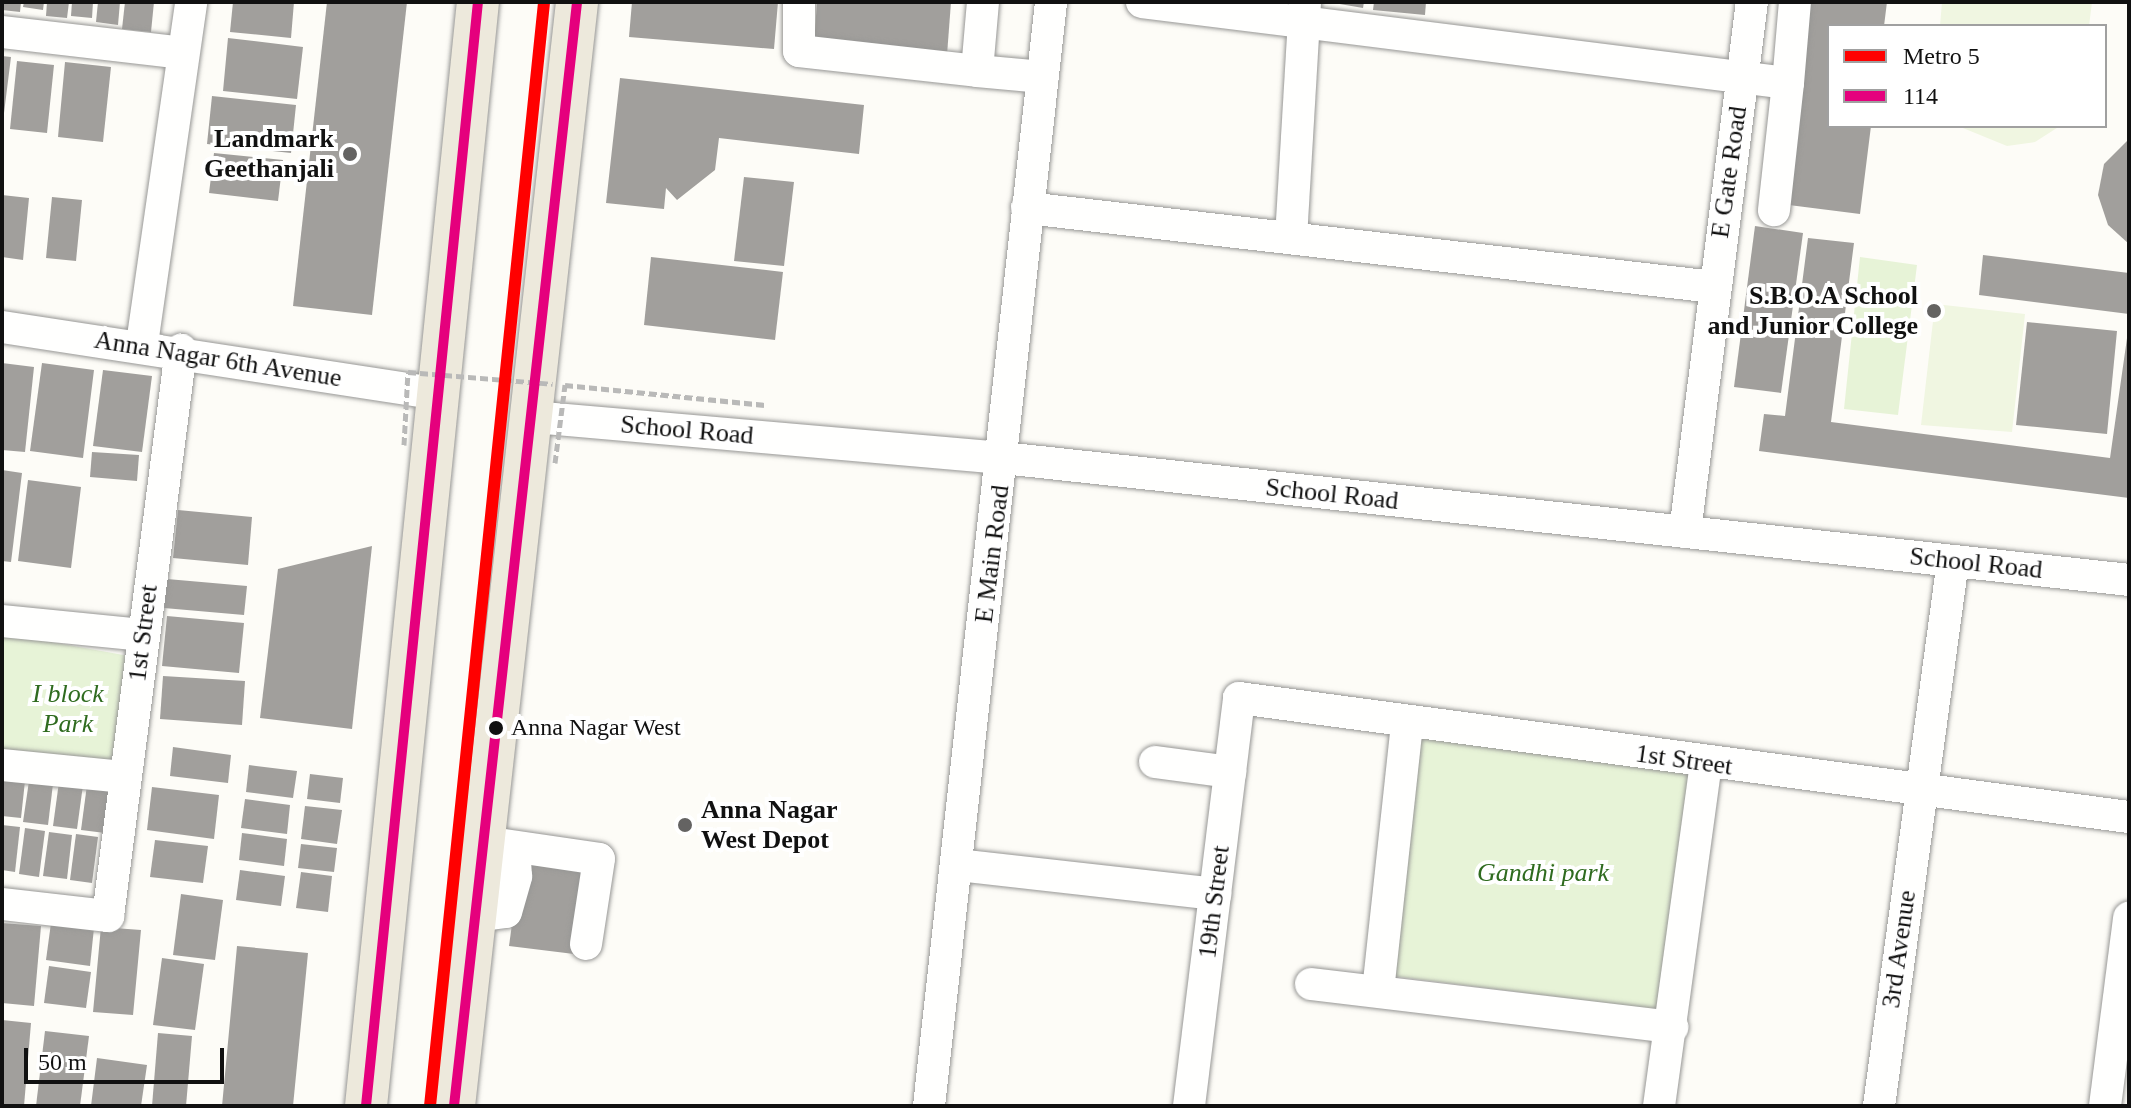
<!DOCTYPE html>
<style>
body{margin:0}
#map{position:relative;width:2131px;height:1108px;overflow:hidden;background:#fdfcf7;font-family:Georgia,serif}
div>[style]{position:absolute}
.green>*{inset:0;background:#e7f3d7}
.pitch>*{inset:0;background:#f0f6e1}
.building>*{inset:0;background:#a19f9c}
.path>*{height:5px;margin-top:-2.5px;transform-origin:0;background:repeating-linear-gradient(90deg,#b9b9b8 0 8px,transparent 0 12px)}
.roads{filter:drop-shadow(0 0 2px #979795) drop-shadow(0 0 2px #979795)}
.minor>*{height:32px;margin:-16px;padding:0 16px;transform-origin:16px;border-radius:16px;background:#fffffe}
.major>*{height:42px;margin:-21px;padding:0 21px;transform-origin:21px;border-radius:21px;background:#ede9dc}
.path-bridge>*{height:5px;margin-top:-2.5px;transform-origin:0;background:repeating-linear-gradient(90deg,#b9b9b8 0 8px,transparent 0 12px)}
.bus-1>*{height:10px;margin:-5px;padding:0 5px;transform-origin:5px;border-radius:5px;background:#e5007d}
.metro-1>*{height:12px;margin:-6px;padding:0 6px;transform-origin:6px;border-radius:6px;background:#f00}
.dots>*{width:22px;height:22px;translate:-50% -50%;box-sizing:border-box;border:4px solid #fff;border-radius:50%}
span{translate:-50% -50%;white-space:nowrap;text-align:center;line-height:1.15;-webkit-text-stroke:8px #fff;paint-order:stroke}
.bus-label{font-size:24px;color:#111}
.left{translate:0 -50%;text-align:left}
.poi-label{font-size:26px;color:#111;font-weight:700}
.right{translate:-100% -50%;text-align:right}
.street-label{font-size:26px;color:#111}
.park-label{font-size:26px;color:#2f6b1f;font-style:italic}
.frame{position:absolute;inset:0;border:4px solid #111;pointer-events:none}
.legend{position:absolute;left:1827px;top:24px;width:280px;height:104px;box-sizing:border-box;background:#fff;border:2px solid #a0a0a0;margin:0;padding:10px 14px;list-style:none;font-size:24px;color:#111}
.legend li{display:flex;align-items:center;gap:16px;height:40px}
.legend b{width:40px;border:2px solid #a0a0a0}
.scale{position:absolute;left:24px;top:1048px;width:200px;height:36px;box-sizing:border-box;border:4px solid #111;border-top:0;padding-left:10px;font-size:24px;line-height:28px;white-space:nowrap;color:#111;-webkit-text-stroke:6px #fff;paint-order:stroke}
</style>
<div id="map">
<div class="green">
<i style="clip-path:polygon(1860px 257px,1917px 265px,1898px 415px,1844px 409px)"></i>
<i style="clip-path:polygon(2px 633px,140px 658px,124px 777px,2px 765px)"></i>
<i style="clip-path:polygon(1422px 733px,1696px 774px,1666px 1011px,1392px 976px)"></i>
</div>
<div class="pitch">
<i style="clip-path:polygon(1942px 2px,2092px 2px,2089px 26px,1940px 26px)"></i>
<i style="clip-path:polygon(1958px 126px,2060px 126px,2035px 142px,2007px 146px)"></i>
<i style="clip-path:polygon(1935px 304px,2025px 314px,2012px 432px,1921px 425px)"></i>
</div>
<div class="building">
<i style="clip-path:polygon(2px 2px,21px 2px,20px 12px,2px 10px)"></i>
<i style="clip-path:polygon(24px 2px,44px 2px,43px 10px,23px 7px)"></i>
<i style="clip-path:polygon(47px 2px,69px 2px,67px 18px,46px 16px)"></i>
<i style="clip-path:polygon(72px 2px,93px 2px,92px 18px,71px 16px)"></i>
<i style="clip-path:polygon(98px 2px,120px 2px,118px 25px,96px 22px)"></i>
<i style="clip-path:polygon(125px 2px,154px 2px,151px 32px,122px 29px)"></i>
<i style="clip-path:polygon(233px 2px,294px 2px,291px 38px,230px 32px)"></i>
<i style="clip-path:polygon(327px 2px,407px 2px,372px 315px,293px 306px)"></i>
<i style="clip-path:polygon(632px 2px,778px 2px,774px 49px,629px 37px)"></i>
<i style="clip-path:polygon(817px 2px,951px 2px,947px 55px,814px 45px)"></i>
<i style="clip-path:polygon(1328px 2px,1364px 2px,1363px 8px)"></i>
<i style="clip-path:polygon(1374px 2px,1426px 2px,1425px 15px,1373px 10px)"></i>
<i style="clip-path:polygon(1807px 2px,1887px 2px,1884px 26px,1829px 26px,1829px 126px,1871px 126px,1860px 214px,1781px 204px)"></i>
<i style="clip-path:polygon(228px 38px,303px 47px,297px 99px,223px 91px)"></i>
<i style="clip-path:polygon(2px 56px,11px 57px,4px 113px,2px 113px)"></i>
<i style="clip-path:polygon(17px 61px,54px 65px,47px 133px,10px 129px)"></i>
<i style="clip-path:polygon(65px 62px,111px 67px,103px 142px,58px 137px)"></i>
<i style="clip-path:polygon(620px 78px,864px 105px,859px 154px,719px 138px,715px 170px,677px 200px,666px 188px,664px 209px,606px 203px)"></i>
<i style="clip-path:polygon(212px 96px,296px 105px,291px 153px,207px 144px)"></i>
<i style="clip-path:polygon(2129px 139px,2129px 244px,2108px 225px,2098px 195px,2104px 164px)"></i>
<i style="clip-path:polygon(214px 153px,283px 160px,278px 201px,209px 193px)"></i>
<i style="clip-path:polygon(744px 177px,794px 182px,784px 266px,734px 261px)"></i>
<i style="clip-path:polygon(2px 195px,29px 198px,23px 260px,2px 257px)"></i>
<i style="clip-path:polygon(52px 197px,82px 200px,76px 261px,46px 258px)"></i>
<i style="clip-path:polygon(1755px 226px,1803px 233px,1781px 393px,1734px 387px)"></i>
<i style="clip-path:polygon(1808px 238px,1854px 243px,1831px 422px,2110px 458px,2129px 324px,2129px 498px,1759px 451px,1764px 414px,1785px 416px)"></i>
<i style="clip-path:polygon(1983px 255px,2129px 273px,2129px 314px,1979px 295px)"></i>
<i style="clip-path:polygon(651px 257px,783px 272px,775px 340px,644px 325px)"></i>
<i style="clip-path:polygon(2027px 322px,2117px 331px,2107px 434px,2016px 425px)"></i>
<i style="clip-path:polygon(2px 363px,34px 367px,25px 452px,2px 450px)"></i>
<i style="clip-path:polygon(42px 363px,94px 370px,83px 458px,30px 451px)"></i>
<i style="clip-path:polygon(103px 370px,152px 376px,142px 452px,93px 446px)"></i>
<i style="clip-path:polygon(92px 452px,139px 455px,137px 481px,90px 477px)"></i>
<i style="clip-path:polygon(2px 470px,22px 473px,11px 562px,2px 561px)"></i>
<i style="clip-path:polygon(28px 480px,81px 487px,71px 568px,18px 561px)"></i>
<i style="clip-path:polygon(178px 510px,252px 517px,248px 565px,173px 558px)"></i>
<i style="clip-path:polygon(372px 546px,352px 729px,260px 718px,278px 569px)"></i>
<i style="clip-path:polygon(167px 579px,247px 586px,244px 615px,164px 608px)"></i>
<i style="clip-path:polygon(167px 616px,244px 623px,239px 673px,162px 666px)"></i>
<i style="clip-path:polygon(163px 676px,245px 681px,242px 725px,160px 719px)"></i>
<i style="clip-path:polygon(173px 747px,231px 755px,228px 783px,170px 776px)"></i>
<i style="clip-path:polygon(249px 765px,297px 771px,293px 798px,246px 792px)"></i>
<i style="clip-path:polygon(310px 774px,343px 778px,340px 803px,307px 799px)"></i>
<i style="clip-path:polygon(4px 778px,25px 781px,21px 818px,2px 816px)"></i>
<i style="clip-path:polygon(29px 781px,53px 784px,48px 825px,23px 822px)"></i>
<i style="clip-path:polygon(59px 782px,83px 785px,77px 829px,53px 826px)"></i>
<i style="clip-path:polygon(87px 785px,110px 788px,105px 833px,81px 830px)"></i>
<i style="clip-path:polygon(152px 787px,219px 795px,214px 839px,147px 830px)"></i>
<i style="clip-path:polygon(245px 799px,290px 805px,287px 834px,241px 828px)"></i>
<i style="clip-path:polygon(305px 806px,342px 810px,337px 844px,301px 839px)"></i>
<i style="clip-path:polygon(2px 825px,20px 827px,15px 872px,2px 870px)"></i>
<i style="clip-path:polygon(25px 828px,45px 831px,39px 877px,19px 874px)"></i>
<i style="clip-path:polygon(49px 832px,72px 835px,67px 879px,43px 876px)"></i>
<i style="clip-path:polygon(242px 833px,287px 839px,284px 866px,239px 860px)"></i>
<i style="clip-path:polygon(76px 834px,98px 837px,92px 883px,70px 880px)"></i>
<i style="clip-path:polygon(155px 840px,208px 846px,203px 883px,150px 877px)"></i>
<i style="clip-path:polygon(301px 844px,337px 848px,334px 872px,298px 868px)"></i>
<i style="clip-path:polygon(522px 850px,587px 859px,574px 954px,509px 946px)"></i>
<i style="clip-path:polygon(240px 870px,285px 876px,281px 906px,236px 900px)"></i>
<i style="clip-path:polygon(301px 872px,332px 876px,328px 912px,296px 908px)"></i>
<i style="clip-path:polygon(181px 894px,223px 900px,215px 960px,173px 955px)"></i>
<i style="clip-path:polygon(2px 923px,41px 926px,34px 1006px,2px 1003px)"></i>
<i style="clip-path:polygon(51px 923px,94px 928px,90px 966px,46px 960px)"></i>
<i style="clip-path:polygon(101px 927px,141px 930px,133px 1015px,93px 1012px)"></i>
<i style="clip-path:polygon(237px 946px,308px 953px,293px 1106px,222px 1106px)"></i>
<i style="clip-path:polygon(162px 958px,204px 964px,195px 1030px,153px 1025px)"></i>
<i style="clip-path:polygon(49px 966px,91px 972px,86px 1008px,44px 1003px)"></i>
<i style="clip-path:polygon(2px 1020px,31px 1023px,24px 1106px,2px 1106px)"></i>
<i style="clip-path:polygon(45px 1031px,89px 1036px,80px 1106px,36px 1106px)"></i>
<i style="clip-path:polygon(158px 1033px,192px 1036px,186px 1106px,152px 1106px)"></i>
<i style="clip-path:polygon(97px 1058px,147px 1065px,141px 1106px,91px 1106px)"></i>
</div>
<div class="path">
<i style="left:565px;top:385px;width:202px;rotate:5.7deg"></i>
</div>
<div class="roads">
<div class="minor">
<i style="left:799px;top:2px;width:49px;rotate:90deg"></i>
<i style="left:799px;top:51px;width:179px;rotate:6.4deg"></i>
<i style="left:983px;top:2px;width:69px;rotate:95deg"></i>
<i style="left:977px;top:71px;width:66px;rotate:5.2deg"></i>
<i style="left:1142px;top:2px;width:651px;rotate:7.15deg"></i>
<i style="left:1788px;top:83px;width:128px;rotate:96.3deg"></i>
<i style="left:2px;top:32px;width:182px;rotate:6.6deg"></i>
<i style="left:1788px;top:83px;width:81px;rotate:-85.1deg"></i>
<i style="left:1027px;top:208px;width:692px;rotate:6.56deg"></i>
<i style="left:1291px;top:238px;width:236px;rotate:-86.6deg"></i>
<i style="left:2px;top:327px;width:436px;rotate:8.7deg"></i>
<i style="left:142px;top:344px;width:345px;rotate:-81.8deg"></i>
<i style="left:533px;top:417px;width:472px;rotate:5deg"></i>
<i style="left:1003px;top:458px;width:1133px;rotate:6.18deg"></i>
<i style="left:1685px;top:532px;width:534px;rotate:-82.8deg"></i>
<i style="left:2px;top:621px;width:142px;rotate:5.7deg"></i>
<i style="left:1155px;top:762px;width:76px;rotate:7.6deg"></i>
<i style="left:2px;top:765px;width:123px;rotate:5.6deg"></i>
<i style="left:484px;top:842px;width:116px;rotate:8.4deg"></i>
<i style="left:599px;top:859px;width:86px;rotate:98.7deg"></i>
<i style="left:957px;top:865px;width:260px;rotate:6.4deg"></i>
<i style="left:2px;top:904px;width:107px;rotate:6.5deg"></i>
<i style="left:108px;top:916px;width:571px;rotate:-82.65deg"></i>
<i style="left:476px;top:916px;width:30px;rotate:-8deg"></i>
<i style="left:506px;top:912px;width:37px;rotate:-74deg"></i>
<i style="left:516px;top:876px;width:15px;rotate:-94deg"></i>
<i style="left:515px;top:861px;width:34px;rotate:-161deg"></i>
<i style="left:1311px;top:984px;width:364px;rotate:6.8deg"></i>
<i style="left:1378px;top:991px;width:271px;rotate:-83.8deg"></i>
<i style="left:929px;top:1106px;width:1111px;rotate:-83.69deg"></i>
<i style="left:1189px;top:1106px;width:411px;rotate:-83deg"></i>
<i style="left:1239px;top:698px;width:898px;rotate:7.62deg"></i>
<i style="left:1659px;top:1106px;width:346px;rotate:-82.2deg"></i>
<i style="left:1879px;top:1106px;width:550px;rotate:-82.27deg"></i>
<i style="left:2105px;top:1106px;width:190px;rotate:-82.7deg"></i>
</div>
<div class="major">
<i style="left:366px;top:1106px;width:1110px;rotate:-84.21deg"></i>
<i style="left:454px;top:1106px;width:1111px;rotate:-83.64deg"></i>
</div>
</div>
<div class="path-bridge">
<i style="left:404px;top:445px;width:73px;rotate:-86.9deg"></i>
<i style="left:408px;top:372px;width:145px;rotate:4.7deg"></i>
<i style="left:555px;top:463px;width:79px;rotate:-82.7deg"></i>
</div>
<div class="bus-1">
<i style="left:366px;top:1106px;width:1110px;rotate:-84.21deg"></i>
<i style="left:454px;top:1106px;width:1111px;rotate:-83.64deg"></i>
</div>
<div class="metro-1">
<i style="left:430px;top:1106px;width:1110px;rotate:-84.1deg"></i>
</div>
<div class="dots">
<i style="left:350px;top:154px;background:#646362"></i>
<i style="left:1934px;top:311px;background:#646362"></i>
<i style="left:496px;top:728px;background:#111"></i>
<i style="left:685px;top:825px;background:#646362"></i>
</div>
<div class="bus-label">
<span class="left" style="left:511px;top:728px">Anna Nagar West</span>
</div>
<div class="poi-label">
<span class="right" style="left:334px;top:154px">Landmark<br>Geethanjali</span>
<span class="right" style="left:1918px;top:311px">S.B.O.A School<br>and Junior College</span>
<span class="left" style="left:701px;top:825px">Anna Nagar<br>West Depot</span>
</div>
<div class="street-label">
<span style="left:1729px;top:172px;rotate:-82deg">E Gate Road</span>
<span style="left:218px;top:359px;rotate:9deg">Anna Nagar 6th Avenue</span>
<span style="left:687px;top:430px;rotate:5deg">School Road</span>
<span style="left:1332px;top:494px;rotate:6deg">School Road</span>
<span style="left:992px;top:554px;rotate:-83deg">E Main Road</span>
<span style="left:1976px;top:563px;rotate:6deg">School Road</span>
<span style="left:143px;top:633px;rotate:-83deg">1st Street</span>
<span style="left:1684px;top:760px;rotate:8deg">1st Street</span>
<span style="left:1214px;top:902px;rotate:-83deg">19th Street</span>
<span style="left:1899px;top:949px;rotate:-82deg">3rd Avenue</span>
</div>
<div class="park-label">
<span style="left:68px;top:709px">I block<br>Park</span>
<span style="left:1543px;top:873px">Gandhi park</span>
</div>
<div class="frame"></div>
<ul class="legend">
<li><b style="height:10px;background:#f00"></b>Metro 5</li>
<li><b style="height:10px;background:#e5007d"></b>114</li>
</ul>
<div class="scale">50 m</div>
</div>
